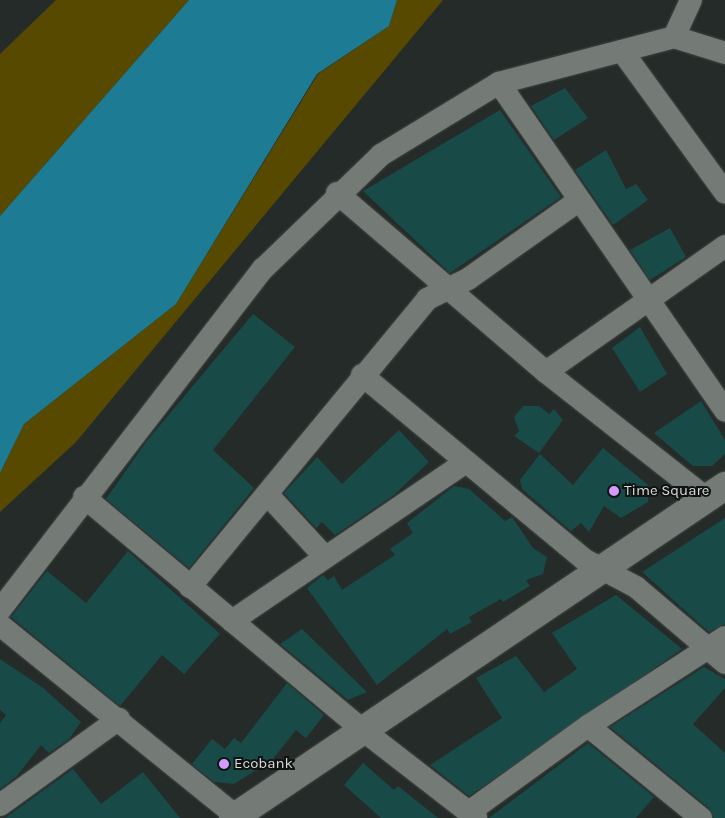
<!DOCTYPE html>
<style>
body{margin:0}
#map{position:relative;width:725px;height:818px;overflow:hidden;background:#252b28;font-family:Karla,sans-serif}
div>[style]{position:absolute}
.green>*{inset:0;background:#574a00}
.water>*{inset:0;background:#1d7c94}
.building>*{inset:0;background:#184b48}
.roads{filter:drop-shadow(0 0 1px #434845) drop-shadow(0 0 1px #434845)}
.minor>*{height:22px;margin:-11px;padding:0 11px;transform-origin:11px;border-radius:11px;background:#747b76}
.tertiary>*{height:28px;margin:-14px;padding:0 14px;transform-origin:14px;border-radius:14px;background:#747b76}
.dots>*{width:14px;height:14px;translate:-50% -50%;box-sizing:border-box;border:2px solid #101311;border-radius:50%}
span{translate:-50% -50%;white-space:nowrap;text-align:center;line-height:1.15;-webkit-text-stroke:4px #101311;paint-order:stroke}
.poi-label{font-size:15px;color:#d9ddda}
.left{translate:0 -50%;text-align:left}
</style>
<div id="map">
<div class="green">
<i style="clip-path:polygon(56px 0,189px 0,0 216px,0 54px)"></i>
<i style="clip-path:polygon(397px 0,443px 0,76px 442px,0 512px,0 473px,24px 424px,176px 304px,318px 74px,389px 26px)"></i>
</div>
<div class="water">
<i style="clip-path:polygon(189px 0,397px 0,389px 26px,317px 74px,176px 304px,24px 424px,0 473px,0 216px)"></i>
</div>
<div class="building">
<i style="clip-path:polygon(565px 88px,588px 118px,554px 140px,531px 106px)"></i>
<i style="clip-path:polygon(500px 110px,561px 197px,450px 273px,363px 191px)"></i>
<i style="clip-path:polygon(606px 150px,626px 189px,636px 184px,648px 200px,613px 225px,575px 170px)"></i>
<i style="clip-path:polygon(670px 228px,686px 257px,650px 280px,630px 250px)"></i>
<i style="clip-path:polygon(253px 314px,295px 347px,213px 450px,254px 488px,189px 568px,106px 499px,146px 442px)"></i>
<i style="clip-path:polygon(640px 327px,667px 374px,640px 392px,612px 348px)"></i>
<i style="clip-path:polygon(701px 401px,725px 440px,725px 454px,712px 466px,693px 466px,654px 433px)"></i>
<i style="clip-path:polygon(523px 406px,539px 406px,549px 414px,554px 409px,563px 420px,539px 453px,514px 436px,519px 431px,514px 417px)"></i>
<i style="clip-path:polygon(399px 430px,429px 462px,394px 495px,335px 535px,322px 522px,316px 528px,284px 493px,317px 457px,342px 484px)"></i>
<i style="clip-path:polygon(603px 448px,648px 485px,648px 502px,621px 518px,604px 506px,589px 532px,581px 523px,571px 531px,522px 489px,520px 480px,540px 454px,573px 485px)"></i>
<i style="clip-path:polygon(454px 486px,469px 489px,505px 521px,512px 517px,533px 548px,547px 557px,543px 574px,526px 580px,530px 586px,503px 602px,501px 599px,469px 617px,472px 622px,450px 634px,447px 629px,377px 685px,307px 588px,323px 575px,328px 580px,334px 576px,342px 590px,395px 555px,390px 549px,413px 533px,407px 523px)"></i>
<i style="clip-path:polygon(725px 518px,725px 624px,709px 632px,642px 572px)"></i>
<i style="clip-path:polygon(128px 551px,220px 634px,184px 674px,162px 655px,120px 706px,11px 617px,47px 571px,86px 603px)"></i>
<i style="clip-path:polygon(616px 595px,682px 649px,469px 796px,430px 765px,502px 718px,476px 678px,516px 656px,544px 692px,577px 669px,552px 633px)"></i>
<i style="clip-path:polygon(302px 629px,367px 692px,348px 700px,280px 644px)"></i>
<i style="clip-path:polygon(0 659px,42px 687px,81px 722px,69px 739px,49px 753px,41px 745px,17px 776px,0 789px,0 723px,6px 715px,0 710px)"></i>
<i style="clip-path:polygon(704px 667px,725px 679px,725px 688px,693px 724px,725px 753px,725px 818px,714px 818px,709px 808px,610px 727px)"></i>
<i style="clip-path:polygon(287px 683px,324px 715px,306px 738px,296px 730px,273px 759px,234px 784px,214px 782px,192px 764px,212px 739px,225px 749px,234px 738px,241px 743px)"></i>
<i style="clip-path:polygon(588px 743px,654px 797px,636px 818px,489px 818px)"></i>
<i style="clip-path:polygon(363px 763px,394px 790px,398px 786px,438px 818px,381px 818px,344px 785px)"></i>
<i style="clip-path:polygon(73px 769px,101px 804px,143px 772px,180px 818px,5px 818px)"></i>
</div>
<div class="roads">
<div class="minor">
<i style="left:674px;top:37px;width:41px;rotate:-65.3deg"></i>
<i style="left:622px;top:51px;width:175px;rotate:54deg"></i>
<i style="left:499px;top:83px;width:398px;rotate:55.4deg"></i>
<i style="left:337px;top:193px;width:275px;rotate:40.6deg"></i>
<i style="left:546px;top:372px;width:204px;rotate:38.2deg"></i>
<i style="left:546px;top:372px;width:219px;rotate:-35.1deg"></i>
<i style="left:362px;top:375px;width:290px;rotate:39.7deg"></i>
<i style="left:585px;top:560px;width:58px;rotate:27.9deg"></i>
<i style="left:636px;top:587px;width:117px;rotate:40.5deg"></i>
<i style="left:267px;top:494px;width:86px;rotate:47.4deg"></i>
<i style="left:84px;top:497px;width:365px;rotate:39.9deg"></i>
<i style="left:364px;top:731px;width:142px;rotate:37.8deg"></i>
<i style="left:190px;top:587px;width:373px;rotate:-50.5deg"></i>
<i style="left:427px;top:299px;width:46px;rotate:-26deg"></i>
<i style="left:468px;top:279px;width:135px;rotate:-35.3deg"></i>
<i style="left:0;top:610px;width:431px;rotate:-52.4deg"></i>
<i style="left:263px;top:269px;width:164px;rotate:-44deg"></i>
<i style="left:381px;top:155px;width:138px;rotate:-31.4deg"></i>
<i style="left:499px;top:83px;width:181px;rotate:-14.7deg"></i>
<i style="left:674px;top:37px;width:53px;rotate:17.4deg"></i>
<i style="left:232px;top:621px;width:283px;rotate:-34.2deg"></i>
<i style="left:0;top:625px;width:306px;rotate:39deg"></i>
<i style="left:588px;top:726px;width:146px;rotate:39.2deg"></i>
<i style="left:0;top:805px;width:147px;rotate:-35.9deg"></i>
<i style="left:469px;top:812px;width:147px;rotate:-35.9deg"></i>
<i style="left:588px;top:726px;width:163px;rotate:-33deg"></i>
</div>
<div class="tertiary">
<i style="left:233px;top:818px;width:594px;rotate:-34.01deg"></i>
</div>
</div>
<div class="dots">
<i style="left:614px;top:491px;background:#d39cfc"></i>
<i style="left:224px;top:764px;background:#d39cfc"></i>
</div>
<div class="poi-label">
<span class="left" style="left:624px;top:491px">Time Square</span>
<span class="left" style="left:234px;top:764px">Ecobank</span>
</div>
</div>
